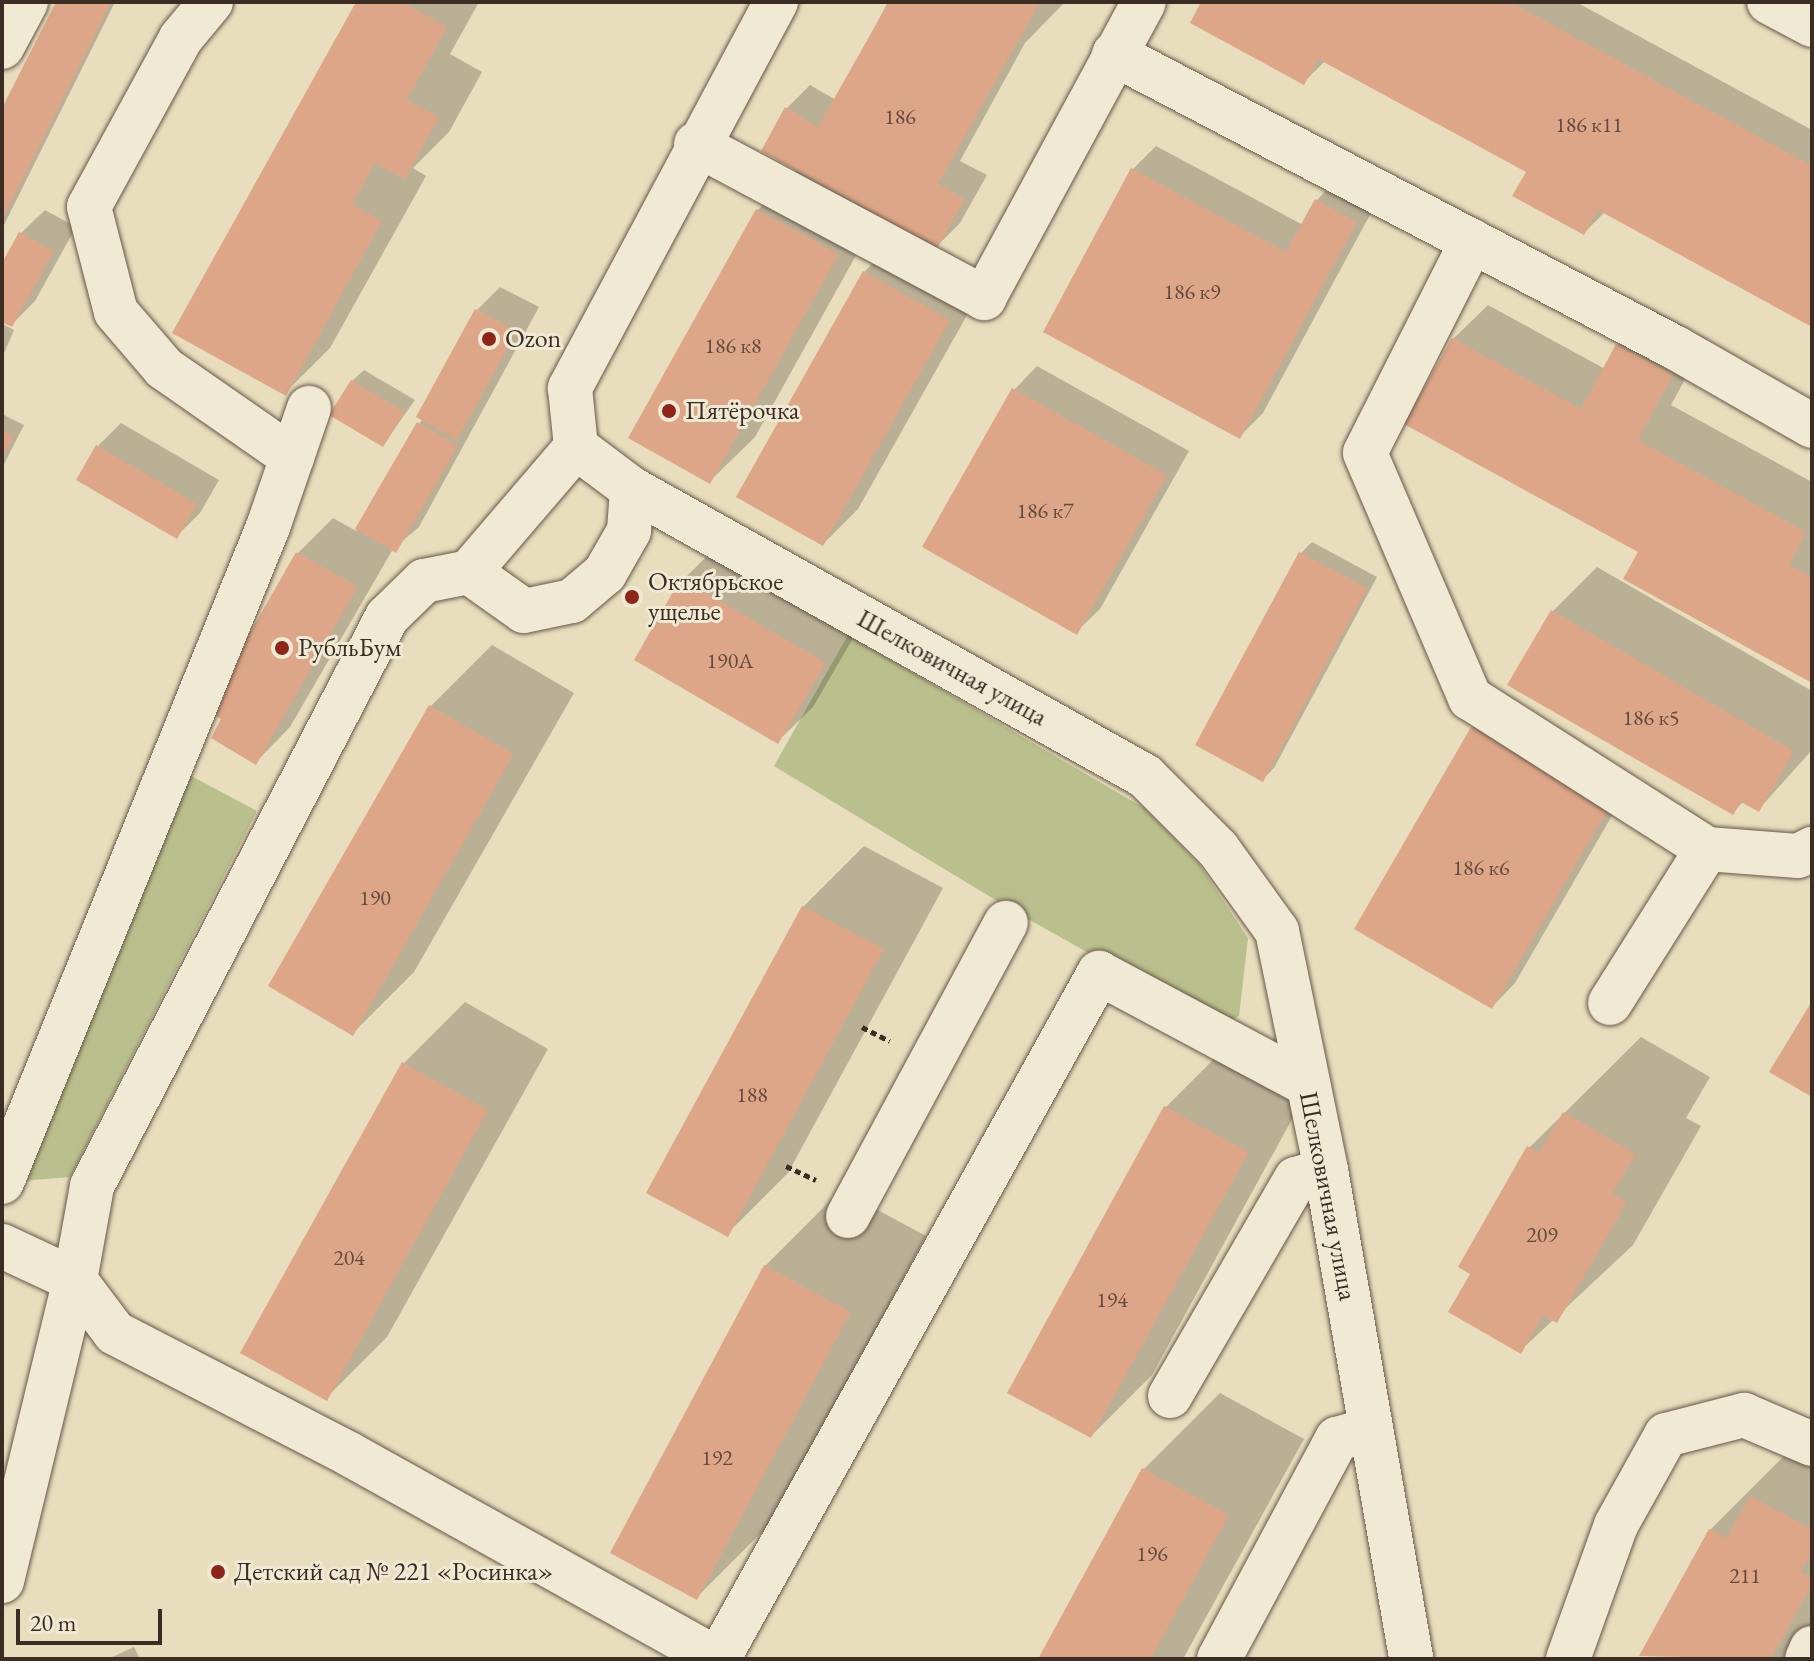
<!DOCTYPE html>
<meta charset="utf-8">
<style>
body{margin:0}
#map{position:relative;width:1814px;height:1661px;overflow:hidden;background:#e8ddbc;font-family:"EB Garamond",serif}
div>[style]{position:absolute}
.green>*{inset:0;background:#bac08d}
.shadow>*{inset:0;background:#0003}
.building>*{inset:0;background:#dea688}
.path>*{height:5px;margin-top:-2.5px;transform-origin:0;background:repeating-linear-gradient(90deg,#3b2c24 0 6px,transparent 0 10px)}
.roads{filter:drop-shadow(0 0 2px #66584a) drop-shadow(0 0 2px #66584a)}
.minor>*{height:44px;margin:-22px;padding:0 22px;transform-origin:22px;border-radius:22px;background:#f0e9d3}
.dots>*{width:22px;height:22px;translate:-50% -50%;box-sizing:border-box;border:4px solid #f0e9d3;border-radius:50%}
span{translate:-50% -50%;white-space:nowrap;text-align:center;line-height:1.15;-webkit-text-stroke:6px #f0e9d3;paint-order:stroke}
.number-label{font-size:22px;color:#644a3d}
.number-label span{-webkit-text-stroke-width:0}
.poi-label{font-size:26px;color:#3b2c24}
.left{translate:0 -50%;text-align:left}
.street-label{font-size:26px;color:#3b2c24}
.frame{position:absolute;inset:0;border:4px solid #3b2c24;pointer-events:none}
.scale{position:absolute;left:16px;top:1609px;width:146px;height:36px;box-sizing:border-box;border:4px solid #3b2c24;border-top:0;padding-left:10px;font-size:24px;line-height:28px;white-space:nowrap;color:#3b2c24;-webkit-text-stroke:6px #f0e9d3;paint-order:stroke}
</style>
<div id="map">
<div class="green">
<i style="clip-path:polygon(848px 635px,1144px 808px,1199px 864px,1248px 938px,1239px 1016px,1220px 1027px,1012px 910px,774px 766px)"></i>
<i style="clip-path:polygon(180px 770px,257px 811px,70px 1177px,22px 1181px)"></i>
</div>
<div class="shadow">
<i style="clip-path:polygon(58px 2px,115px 2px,2px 229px,2px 112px)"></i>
<i style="clip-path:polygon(358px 2px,479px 2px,450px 54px,482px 72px,449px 132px,413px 168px,426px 176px,330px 348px,285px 393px)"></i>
<i style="clip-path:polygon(888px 2px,1065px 2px,1025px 43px,960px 161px,987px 175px,960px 223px,937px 246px,879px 214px,755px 437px,710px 481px,631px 438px,758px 210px,798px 169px,786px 109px,810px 85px,836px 100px)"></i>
<i style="clip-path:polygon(1204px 2px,1576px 2px,1812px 130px,1812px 325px,1605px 212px,1584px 233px,1528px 171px,1325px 61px,1304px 82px)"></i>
<i style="clip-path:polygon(1156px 146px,1303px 225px,1317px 200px,1340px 176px,1379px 198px,1263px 413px,1240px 436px,1133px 169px)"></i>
<i style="clip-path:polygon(45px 210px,76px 227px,35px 301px,11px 325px,2px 319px,2px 267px,21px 233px)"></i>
<i style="clip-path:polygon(899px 238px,984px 285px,858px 509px,823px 544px,864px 272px)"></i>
<i style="clip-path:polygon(500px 287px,539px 307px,419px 527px,393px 549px,290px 727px,256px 762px,224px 718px,209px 710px,298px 553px,333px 518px,356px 531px,423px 418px,477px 310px)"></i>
<i style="clip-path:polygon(1488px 305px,1605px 369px,1618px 345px,1653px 310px,1707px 339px,1671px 405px,1812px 482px,1812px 681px,1641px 551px,1453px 339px)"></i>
<i style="clip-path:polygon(2px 324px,14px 330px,2px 358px)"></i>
<i style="clip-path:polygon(1037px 366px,1189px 451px,1100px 609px,1076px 632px,1014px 390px)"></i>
<i style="clip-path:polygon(364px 370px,415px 400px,383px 445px,352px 381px)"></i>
<i style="clip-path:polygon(2px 414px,24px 425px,2px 468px)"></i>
<i style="clip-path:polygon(121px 423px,219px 480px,200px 513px,177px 536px,98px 446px)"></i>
<i style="clip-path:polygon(1312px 542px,1377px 577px,1274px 768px,1263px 779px,1301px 553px)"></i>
<i style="clip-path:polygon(718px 545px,859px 628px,813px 707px,778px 741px,683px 580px)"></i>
<i style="clip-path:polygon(1597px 567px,1812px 691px,1812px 750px,1759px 809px,1744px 801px,1733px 812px,1552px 612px)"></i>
<i style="clip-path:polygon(492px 645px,574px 693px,414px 972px,353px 1033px,271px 986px,431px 706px)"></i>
<i style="clip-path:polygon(1496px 704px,1631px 783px,1515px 983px,1492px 1007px,1472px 728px)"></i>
<i style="clip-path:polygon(864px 846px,943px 888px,788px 1173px,727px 1234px,803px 907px)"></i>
<i style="clip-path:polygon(465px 1002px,548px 1049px,387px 1337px,326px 1398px,404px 1063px)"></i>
<i style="clip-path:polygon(1641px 1037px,1710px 1077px,1686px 1118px,1701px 1126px,1633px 1245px,1520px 1351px,1529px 1148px)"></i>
<i style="clip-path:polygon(1227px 1046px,1308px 1090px,1152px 1375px,1091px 1436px,1166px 1107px)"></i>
<i style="clip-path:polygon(841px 1190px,926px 1236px,773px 1521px,697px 1597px,765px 1266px)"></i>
<i style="clip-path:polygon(1220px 1393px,1304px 1439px,1183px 1659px,1040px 1659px,1144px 1469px)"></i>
<i style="clip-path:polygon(1812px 1437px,1812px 1636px,1789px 1659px,1642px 1655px,1710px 1530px,1786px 1454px)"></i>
<i style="clip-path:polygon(134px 1647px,140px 1659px,108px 1659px)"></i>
</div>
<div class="building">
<i style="clip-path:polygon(56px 2px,111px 2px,2px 220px,2px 108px)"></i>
<i style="clip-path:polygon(356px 2px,403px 2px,447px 27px,407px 100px,439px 117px,405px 179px,375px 163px,352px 204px,382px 221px,286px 396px,172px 333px)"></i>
<i style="clip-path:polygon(883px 2px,1040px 2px,938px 184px,965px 199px,937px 248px,761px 151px,785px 107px,818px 127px,887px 5px)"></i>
<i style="clip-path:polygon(1201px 2px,1510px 2px,1812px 166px,1812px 327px,1598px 210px,1584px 235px,1512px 196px,1526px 172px,1318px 59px,1304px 85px,1190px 23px)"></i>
<i style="clip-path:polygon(1131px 168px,1286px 252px,1315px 199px,1357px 222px,1240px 439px,1043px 332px)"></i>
<i style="clip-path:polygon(756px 209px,839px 254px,710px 484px,628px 438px)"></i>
<i style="clip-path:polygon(19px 232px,54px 251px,12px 327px,2px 322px,2px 263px)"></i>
<i style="clip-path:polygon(863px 271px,950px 320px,823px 546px,736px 497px)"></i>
<i style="clip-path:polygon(475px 309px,517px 331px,457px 440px,416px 417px)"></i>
<i style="clip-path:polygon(1452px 338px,1581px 409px,1616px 344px,1673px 375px,1638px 440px,1806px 532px,1789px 565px,1812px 577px,1812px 683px,1623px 579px,1638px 552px,1404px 424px)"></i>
<i style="clip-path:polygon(351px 380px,405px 412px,383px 447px,329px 415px)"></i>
<i style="clip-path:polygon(1012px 388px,1167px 475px,1077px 635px,922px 547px)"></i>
<i style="clip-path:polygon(417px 422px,458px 446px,396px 553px,355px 529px)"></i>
<i style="clip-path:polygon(2px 431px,14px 436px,2px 459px)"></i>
<i style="clip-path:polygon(96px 445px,197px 504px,177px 539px,76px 480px)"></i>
<i style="clip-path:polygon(296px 552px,358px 586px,256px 765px,211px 738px,221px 719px,206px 710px)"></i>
<i style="clip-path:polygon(1299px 552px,1367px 588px,1263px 782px,1195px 745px)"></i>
<i style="clip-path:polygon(681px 578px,826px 663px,778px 744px,634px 660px)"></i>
<i style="clip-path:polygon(1551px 610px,1794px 751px,1759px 812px,1741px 802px,1733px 815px,1507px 685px)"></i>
<i style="clip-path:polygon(429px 705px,514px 754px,353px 1036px,268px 986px)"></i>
<i style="clip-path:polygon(1471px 727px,1609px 807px,1492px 1009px,1354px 929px)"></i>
<i style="clip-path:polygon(802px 906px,884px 949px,728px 1237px,646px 1193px)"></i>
<i style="clip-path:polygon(1812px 1001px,1812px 1097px,1769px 1072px)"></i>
<i style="clip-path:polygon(402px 1062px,488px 1110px,327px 1401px,240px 1353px)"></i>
<i style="clip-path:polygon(1164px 1106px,1249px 1152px,1091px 1438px,1007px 1393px)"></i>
<i style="clip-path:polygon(1563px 1112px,1636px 1154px,1612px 1194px,1627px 1202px,1557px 1323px,1543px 1315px,1521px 1354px,1448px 1312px,1470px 1274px,1458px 1267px,1527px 1146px,1539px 1153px)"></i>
<i style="clip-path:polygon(764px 1265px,851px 1312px,697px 1600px,610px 1553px)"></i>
<i style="clip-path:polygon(1142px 1468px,1229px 1515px,1187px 1592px,1151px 1659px,1038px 1659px)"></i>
<i style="clip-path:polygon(1750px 1496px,1812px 1529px,1812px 1551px,1801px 1572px,1812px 1579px,1812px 1585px,1771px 1659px,1639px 1656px,1709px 1529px,1727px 1538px)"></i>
</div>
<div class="path">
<i style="left:862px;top:1027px;width:31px;rotate:27deg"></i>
<i style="left:786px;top:1166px;width:33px;rotate:25deg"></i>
</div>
<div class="roads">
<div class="minor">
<i style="left:211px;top:2px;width:47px;rotate:129.8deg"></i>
<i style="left:181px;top:38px;width:192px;rotate:118.6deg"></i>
<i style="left:89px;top:207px;width:108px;rotate:75.6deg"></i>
<i style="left:116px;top:312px;width:74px;rotate:49.4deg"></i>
<i style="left:164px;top:368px;width:156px;rotate:34.8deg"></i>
<i style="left:776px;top:2px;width:438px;rotate:118.1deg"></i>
<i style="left:570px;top:388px;width:59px;rotate:84.2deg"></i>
<i style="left:576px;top:447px;width:70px;rotate:36.9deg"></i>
<i style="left:632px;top:489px;width:588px;rotate:29.23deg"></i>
<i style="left:1145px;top:776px;width:103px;rotate:45deg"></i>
<i style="left:1218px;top:849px;width:101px;rotate:54.3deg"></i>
<i style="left:1277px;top:931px;width:244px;rotate:78.4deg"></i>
<i style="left:1326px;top:1170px;width:496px;rotate:80.1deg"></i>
<i style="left:1769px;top:2px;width:49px;rotate:28.1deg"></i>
<i style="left:2px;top:47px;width:51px;rotate:-61.9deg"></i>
<i style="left:1114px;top:54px;width:634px;rotate:27.62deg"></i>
<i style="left:1676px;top:348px;width:157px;rotate:29.8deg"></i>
<i style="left:696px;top:144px;width:327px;rotate:28.1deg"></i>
<i style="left:984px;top:298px;width:336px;rotate:-61.6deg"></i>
<i style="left:1472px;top:241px;width:237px;rotate:116.8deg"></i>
<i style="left:1365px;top:453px;width:267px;rotate:66.8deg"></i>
<i style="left:1470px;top:698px;width:281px;rotate:32.5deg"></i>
<i style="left:1707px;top:849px;width:91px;rotate:4.4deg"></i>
<i style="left:1798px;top:856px;width:16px;rotate:-27deg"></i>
<i style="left:469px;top:572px;width:67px;rotate:35.3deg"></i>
<i style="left:524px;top:611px;width:49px;rotate:-11.8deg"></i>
<i style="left:572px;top:601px;width:43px;rotate:-40.3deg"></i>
<i style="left:605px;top:573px;width:48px;rotate:-60.3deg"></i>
<i style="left:629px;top:531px;width:42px;rotate:-85.9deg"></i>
<i style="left:1610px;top:1003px;width:182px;rotate:-57.8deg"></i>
<i style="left:2px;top:1182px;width:707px;rotate:-67.9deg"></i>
<i style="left:268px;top:527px;width:126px;rotate:-71deg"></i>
<i style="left:848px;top:1216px;width:333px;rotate:-61.7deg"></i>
<i style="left:2px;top:1246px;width:81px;rotate:25deg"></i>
<i style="left:75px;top:1280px;width:66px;rotate:53deg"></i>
<i style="left:115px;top:1333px;width:263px;rotate:27.3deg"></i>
<i style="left:349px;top:1454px;width:421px;rotate:29.1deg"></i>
<i style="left:1170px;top:1396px;width:251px;rotate:-59.9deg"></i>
<i style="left:1296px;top:1179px;width:31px;rotate:-17deg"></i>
<i style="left:2px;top:1581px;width:310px;rotate:-76.4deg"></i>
<i style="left:75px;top:1280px;width:96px;rotate:-79.7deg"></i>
<i style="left:92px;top:1186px;width:641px;rotate:-62.6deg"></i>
<i style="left:387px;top:617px;width:52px;rotate:-44.2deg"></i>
<i style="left:424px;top:581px;width:46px;rotate:-11.3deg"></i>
<i style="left:469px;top:572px;width:165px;rotate:-49.4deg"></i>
<i style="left:718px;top:1659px;width:785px;rotate:-60.95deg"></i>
<i style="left:1099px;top:973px;width:236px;rotate:28.1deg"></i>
<i style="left:1219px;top:1659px;width:250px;rotate:-61.8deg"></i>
<i style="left:1337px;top:1439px;width:33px;rotate:-16deg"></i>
<i style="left:1568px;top:1659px;width:142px;rotate:-70.3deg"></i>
<i style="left:1616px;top:1525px;width:103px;rotate:-60.9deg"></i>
<i style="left:1666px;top:1435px;width:81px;rotate:-14.4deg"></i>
<i style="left:1744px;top:1415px;width:74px;rotate:23.1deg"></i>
<i style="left:1807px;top:1659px;width:12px;rotate:-66deg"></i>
</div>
</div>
<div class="dots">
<i style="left:489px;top:339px;background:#8f2418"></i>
<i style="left:669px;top:411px;background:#8f2418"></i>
<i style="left:632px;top:597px;background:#8f2418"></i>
<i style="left:282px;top:648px;background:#8f2418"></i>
<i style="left:218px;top:1572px;background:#8f2418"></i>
</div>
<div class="number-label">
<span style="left:900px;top:117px">186</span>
<span style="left:1589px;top:125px">186 к11</span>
<span style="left:1192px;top:292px">186 к9</span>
<span style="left:733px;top:346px">186 к8</span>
<span style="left:1045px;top:511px">186 к7</span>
<span style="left:730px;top:661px">190А</span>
<span style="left:1651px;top:718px">186 к5</span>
<span style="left:1481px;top:868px">186 к6</span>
<span style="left:375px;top:898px">190</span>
<span style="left:752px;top:1095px">188</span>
<span style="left:1542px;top:1235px">209</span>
<span style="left:349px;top:1258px">204</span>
<span style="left:1112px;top:1300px">194</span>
<span style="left:717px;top:1458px">192</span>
<span style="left:1152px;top:1554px">196</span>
<span style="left:1745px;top:1576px">211</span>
</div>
<div class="poi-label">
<span class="left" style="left:505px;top:339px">Ozon</span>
<span class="left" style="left:685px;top:411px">Пятёрочка</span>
<span class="left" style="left:648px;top:597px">Октябрьское<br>ущелье</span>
<span class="left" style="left:298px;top:648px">РубльБум</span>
<span class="left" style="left:234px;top:1572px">Детский сад № 221 «Росинка»</span>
</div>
<div class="street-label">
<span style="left:952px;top:668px;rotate:29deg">Шелковичная улица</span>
<span style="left:1328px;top:1196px;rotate:79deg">Шелковичная улица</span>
</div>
<div class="frame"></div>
<div class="scale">20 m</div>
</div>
